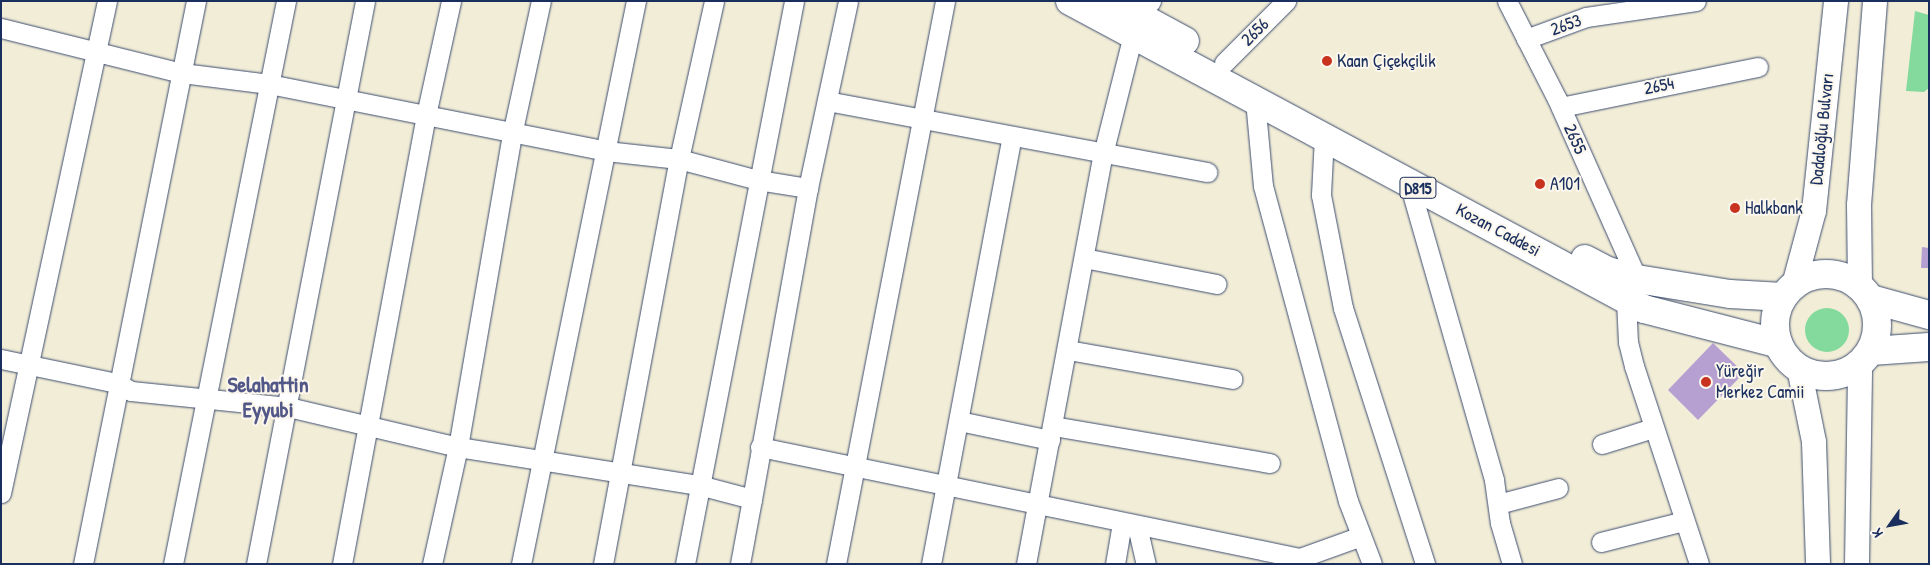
<!DOCTYPE html>
<meta charset="utf-8">
<style>
body{margin:0}
#map{position:relative;width:1930px;height:565px;overflow:hidden;background:#f2edd7;font-family:"Patrick Hand",sans-serif}
div>[style]{position:absolute}
.green>*{inset:0;background:#84da9d}
.round{border-radius:50%}
.building>*{inset:0;background:#b6a0d2}
.roads{filter:drop-shadow(0 0 1px #3b4c70) drop-shadow(0 0 1px #3b4c70)}
.minor>*{height:19px;margin:-9.5px;padding:0 9.5px;transform-origin:9.5px;border-radius:9.5px;background:#fff}
.major>*{height:24px;margin:-12px;padding:0 12px;transform-origin:12px;border-radius:12px;background:#fff}
.highway>*{height:28px;margin:-14px;padding:0 14px;transform-origin:14px;border-radius:14px;background:#fff}
.highway>.ring{margin:-14px;padding:0;box-sizing:content-box;background:none;border:28px solid #fff;border-radius:50%}
.dots>*{width:14px;height:14px;translate:-50% -50%;box-sizing:border-box;border:2px solid #fbf7ec;border-radius:50%}
span{translate:-50% -50%;white-space:nowrap;text-align:center;line-height:1.15;-webkit-text-stroke:4px #fbf7ec;paint-order:stroke}
.shield-label span{padding:1px 4px;background:#fbf7ec;border:1px solid;border-radius:4px;-webkit-text-stroke-width:0}
.shield-label{font-size:16px;color:#1b2f5e;font-weight:700}
.street-label{font-size:18px;color:#1b2f5e}
.poi-label{font-size:18px;color:#1b2f5e}
.left{translate:0 -50%;text-align:left}
.district-label{font-size:22px;color:#515787;font-weight:700}
.frame{position:absolute;inset:0;border:2px solid #1b2f5e;pointer-events:none}
.north{position:absolute;left:1865px;top:500px;width:50px;height:50px;-webkit-text-stroke:4px #fbf7ec;paint-order:stroke;rotate:238deg;font-size:14px;font-weight:700;line-height:20px;text-align:center;color:#1b2f5e}
.north::after{content:'';display:block;margin:auto;width:18px;height:22px;background:#1b2f5e;clip-path:polygon(50% 0,100% 100%,50% 72%,0 100%)}
</style>
<div id="map">
<div class="green">
<i style="clip-path:polygon(1915px 11px,1929px 15px,1929px 88px,1924px 92px,1906px 91px)"></i>
<i class="round" style="left:1805px;top:308px;width:44px;height:44px"></i>
</div>
<div class="building">
<i style="clip-path:polygon(1922px 247px,1929px 248px,1929px 268px,1921px 268px)"></i>
<i style="clip-path:polygon(1713px 343px,1744px 373px,1698px 420px,1668px 390px)"></i>
</div>
<div class="roads">
<div class="minor">
<i style="left:1507px;top:1px;width:110px;rotate:63deg"></i>
<i style="left:1557px;top:99px;width:197px;rotate:66deg"></i>
<i style="left:1138px;top:16px;width:20px;rotate:-49deg"></i>
<i style="left:1px;top:28px;width:187px;rotate:14deg"></i>
<i style="left:182px;top:73px;width:88px;rotate:7.2deg"></i>
<i style="left:269px;top:84px;width:344px;rotate:11.2deg"></i>
<i style="left:606px;top:151px;width:73px;rotate:6.3deg"></i>
<i style="left:679px;top:159px;width:82px;rotate:14.9deg"></i>
<i style="left:758px;top:180px;width:51px;rotate:9.1deg"></i>
<i style="left:808px;top:188px;width:316px;rotate:100.2deg"></i>
<i style="left:1526px;top:39px;width:64px;rotate:-20.1deg"></i>
<i style="left:1586px;top:17px;width:111px;rotate:-8.3deg"></i>
<i style="left:1224px;top:63px;width:88px;rotate:-45deg"></i>
<i style="left:1255px;top:100px;width:86px;rotate:84.7deg"></i>
<i style="left:1263px;top:186px;width:326px;rotate:74.9deg"></i>
<i style="left:1348px;top:501px;width:67px;rotate:69.1deg"></i>
<i style="left:827px;top:101px;width:387px;rotate:10.6deg"></i>
<i style="left:1561px;top:107px;width:201px;rotate:-11.5deg"></i>
<i style="left:1324px;top:137px;width:58px;rotate:93deg"></i>
<i style="left:1321px;top:195px;width:115px;rotate:79deg"></i>
<i style="left:1343px;top:308px;width:269px;rotate:72.2deg"></i>
<i style="left:1409px;top:183px;width:309px;rotate:74deg"></i>
<i style="left:1494px;top:480px;width:43px;rotate:82.1deg"></i>
<i style="left:1500px;top:523px;width:43px;rotate:73.7deg"></i>
<i style="left:808px;top:188px;width:191px;rotate:-77.9deg"></i>
<i style="left:1084px;top:258px;width:135px;rotate:11.1deg"></i>
<i style="left:1626px;top:300px;width:42px;rotate:87.3deg"></i>
<i style="left:1628px;top:342px;width:25px;rotate:76deg"></i>
<i style="left:1634px;top:366px;width:208px;rotate:71.8deg"></i>
<i style="left:1068px;top:350px;width:167px;rotate:10deg"></i>
<i style="left:1px;top:359px;width:118px;rotate:11.7deg"></i>
<i style="left:117px;top:383px;width:16px;rotate:30deg"></i>
<i style="left:131px;top:391px;width:158px;rotate:5.8deg"></i>
<i style="left:288px;top:407px;width:175px;rotate:13.2deg"></i>
<i style="left:458px;top:447px;width:244px;rotate:9deg"></i>
<i style="left:699px;top:485px;width:55px;rotate:14.8deg"></i>
<i style="left:752px;top:499px;width:66px;rotate:100.5deg"></i>
<i style="left:959px;top:421px;width:93px;rotate:11.8deg"></i>
<i style="left:1053px;top:426px;width:220px;rotate:9.7deg"></i>
<i style="left:1602px;top:444px;width:53px;rotate:-17.4deg"></i>
<i style="left:760px;top:447px;width:551px;rotate:11.62deg"></i>
<i style="left:1300px;top:558px;width:65px;rotate:-19.8deg"></i>
<i style="left:1px;top:493px;width:503px;rotate:-77.84deg"></i>
<i style="left:1498px;top:504px;width:62px;rotate:-14.9deg"></i>
<i style="left:1137px;top:526px;width:39px;rotate:77deg"></i>
<i style="left:1601px;top:542px;width:86px;rotate:-14.2deg"></i>
<i style="left:83px;top:564px;width:574px;rotate:-78.65deg"></i>
<i style="left:173px;top:564px;width:574px;rotate:-78.65deg"></i>
<i style="left:256px;top:564px;width:573px;rotate:-79.04deg"></i>
<i style="left:342px;top:564px;width:457px;rotate:-79.4deg"></i>
<i style="left:426px;top:115px;width:117px;rotate:-77.6deg"></i>
<i style="left:432px;top:564px;width:120px;rotate:-77.5deg"></i>
<i style="left:458px;top:447px;width:322px;rotate:-80.2deg"></i>
<i style="left:513px;top:130px;width:132px;rotate:-77.8deg"></i>
<i style="left:521px;top:564px;width:575px;rotate:-78.46deg"></i>
<i style="left:603px;top:564px;width:412px;rotate:-79.4deg"></i>
<i style="left:679px;top:159px;width:162px;rotate:-77.5deg"></i>
<i style="left:685px;top:564px;width:573px;rotate:-79.04deg"></i>
<i style="left:836px;top:564px;width:573px;rotate:-79.04deg"></i>
<i style="left:931px;top:564px;width:435px;rotate:-79.3deg"></i>
<i style="left:1026px;top:564px;width:417px;rotate:-79.4deg"></i>
<i style="left:1103px;top:154px;width:123px;rotate:-75.9deg"></i>
<i style="left:1115px;top:564px;width:42px;rotate:-80.3deg"></i>
</div>
<div class="major">
<i style="left:1794px;top:285px;width:77px;rotate:-74.9deg"></i>
<i style="left:1814px;top:211px;width:211px;rotate:-84deg"></i>
<i style="left:1860px;top:286px;width:81px;rotate:-90.7deg"></i>
<i style="left:1859px;top:205px;width:205px;rotate:-85.5deg"></i>
<i style="left:1799px;top:368px;width:76px;rotate:78.5deg"></i>
<i style="left:1814px;top:442px;width:122px;rotate:88.1deg"></i>
<i style="left:1857px;top:564px;width:200px;rotate:-89.1deg"></i>
</div>
<div class="highway">
<i style="left:1070px;top:1px;width:651px;rotate:28.22deg"></i>
<i style="left:1644px;top:309px;width:139px;rotate:14.5deg"></i>
<i style="left:1111px;top:1px;width:84px;rotate:28.4deg"></i>
<i style="left:1585px;top:259px;width:26px;rotate:28deg"></i>
<i style="left:1608px;top:271px;width:30px;rotate:15deg"></i>
<i style="left:1637px;top:279px;width:94px;rotate:9.2deg"></i>
<i style="left:1730px;top:294px;width:53px;rotate:3.2deg"></i>
<i class="ring" style="left:1775px;top:274px;width:74px;height:74px"></i>
<i style="left:1871px;top:299px;width:60px;rotate:15.4deg"></i>
<i style="left:1871px;top:351px;width:58px;rotate:-3.9deg"></i>
</div>
</div>
<div class="dots">
<i style="left:1327px;top:61px;background:#c8321e"></i>
<i style="left:1540px;top:184px;background:#c8321e"></i>
<i style="left:1735px;top:208px;background:#c8321e"></i>
<i style="left:1706px;top:382px;background:#c8321e"></i>
</div>
<div class="shield-label">
<span style="left:1418px;top:188px">D815</span>
</div>
<div class="street-label">
<span style="left:1566px;top:25px;rotate:-20deg">2653</span>
<span style="left:1255px;top:32px;rotate:-45deg">2656</span>
<span style="left:1659px;top:86px;rotate:-11deg">2654</span>
<span style="left:1822px;top:129px;rotate:-84deg">Dadaloğlu Bulvarı</span>
<span style="left:1575px;top:139px;rotate:66deg">2655</span>
<span style="left:1498px;top:230px;rotate:28deg">Kozan Caddesi</span>
</div>
<div class="poi-label">
<span class="left" style="left:1337px;top:61px">Kaan Çiçekçilik</span>
<span class="left" style="left:1550px;top:184px">A101</span>
<span class="left" style="left:1745px;top:208px">Halkbank</span>
<span class="left" style="left:1716px;top:382px">Yüreğir<br>Merkez Camii</span>
</div>
<div class="district-label">
<span style="left:268px;top:397px">Selahattin<br>Eyyubi</span>
</div>
<div class="frame"></div>
<div class="north">K</div>
</div>
